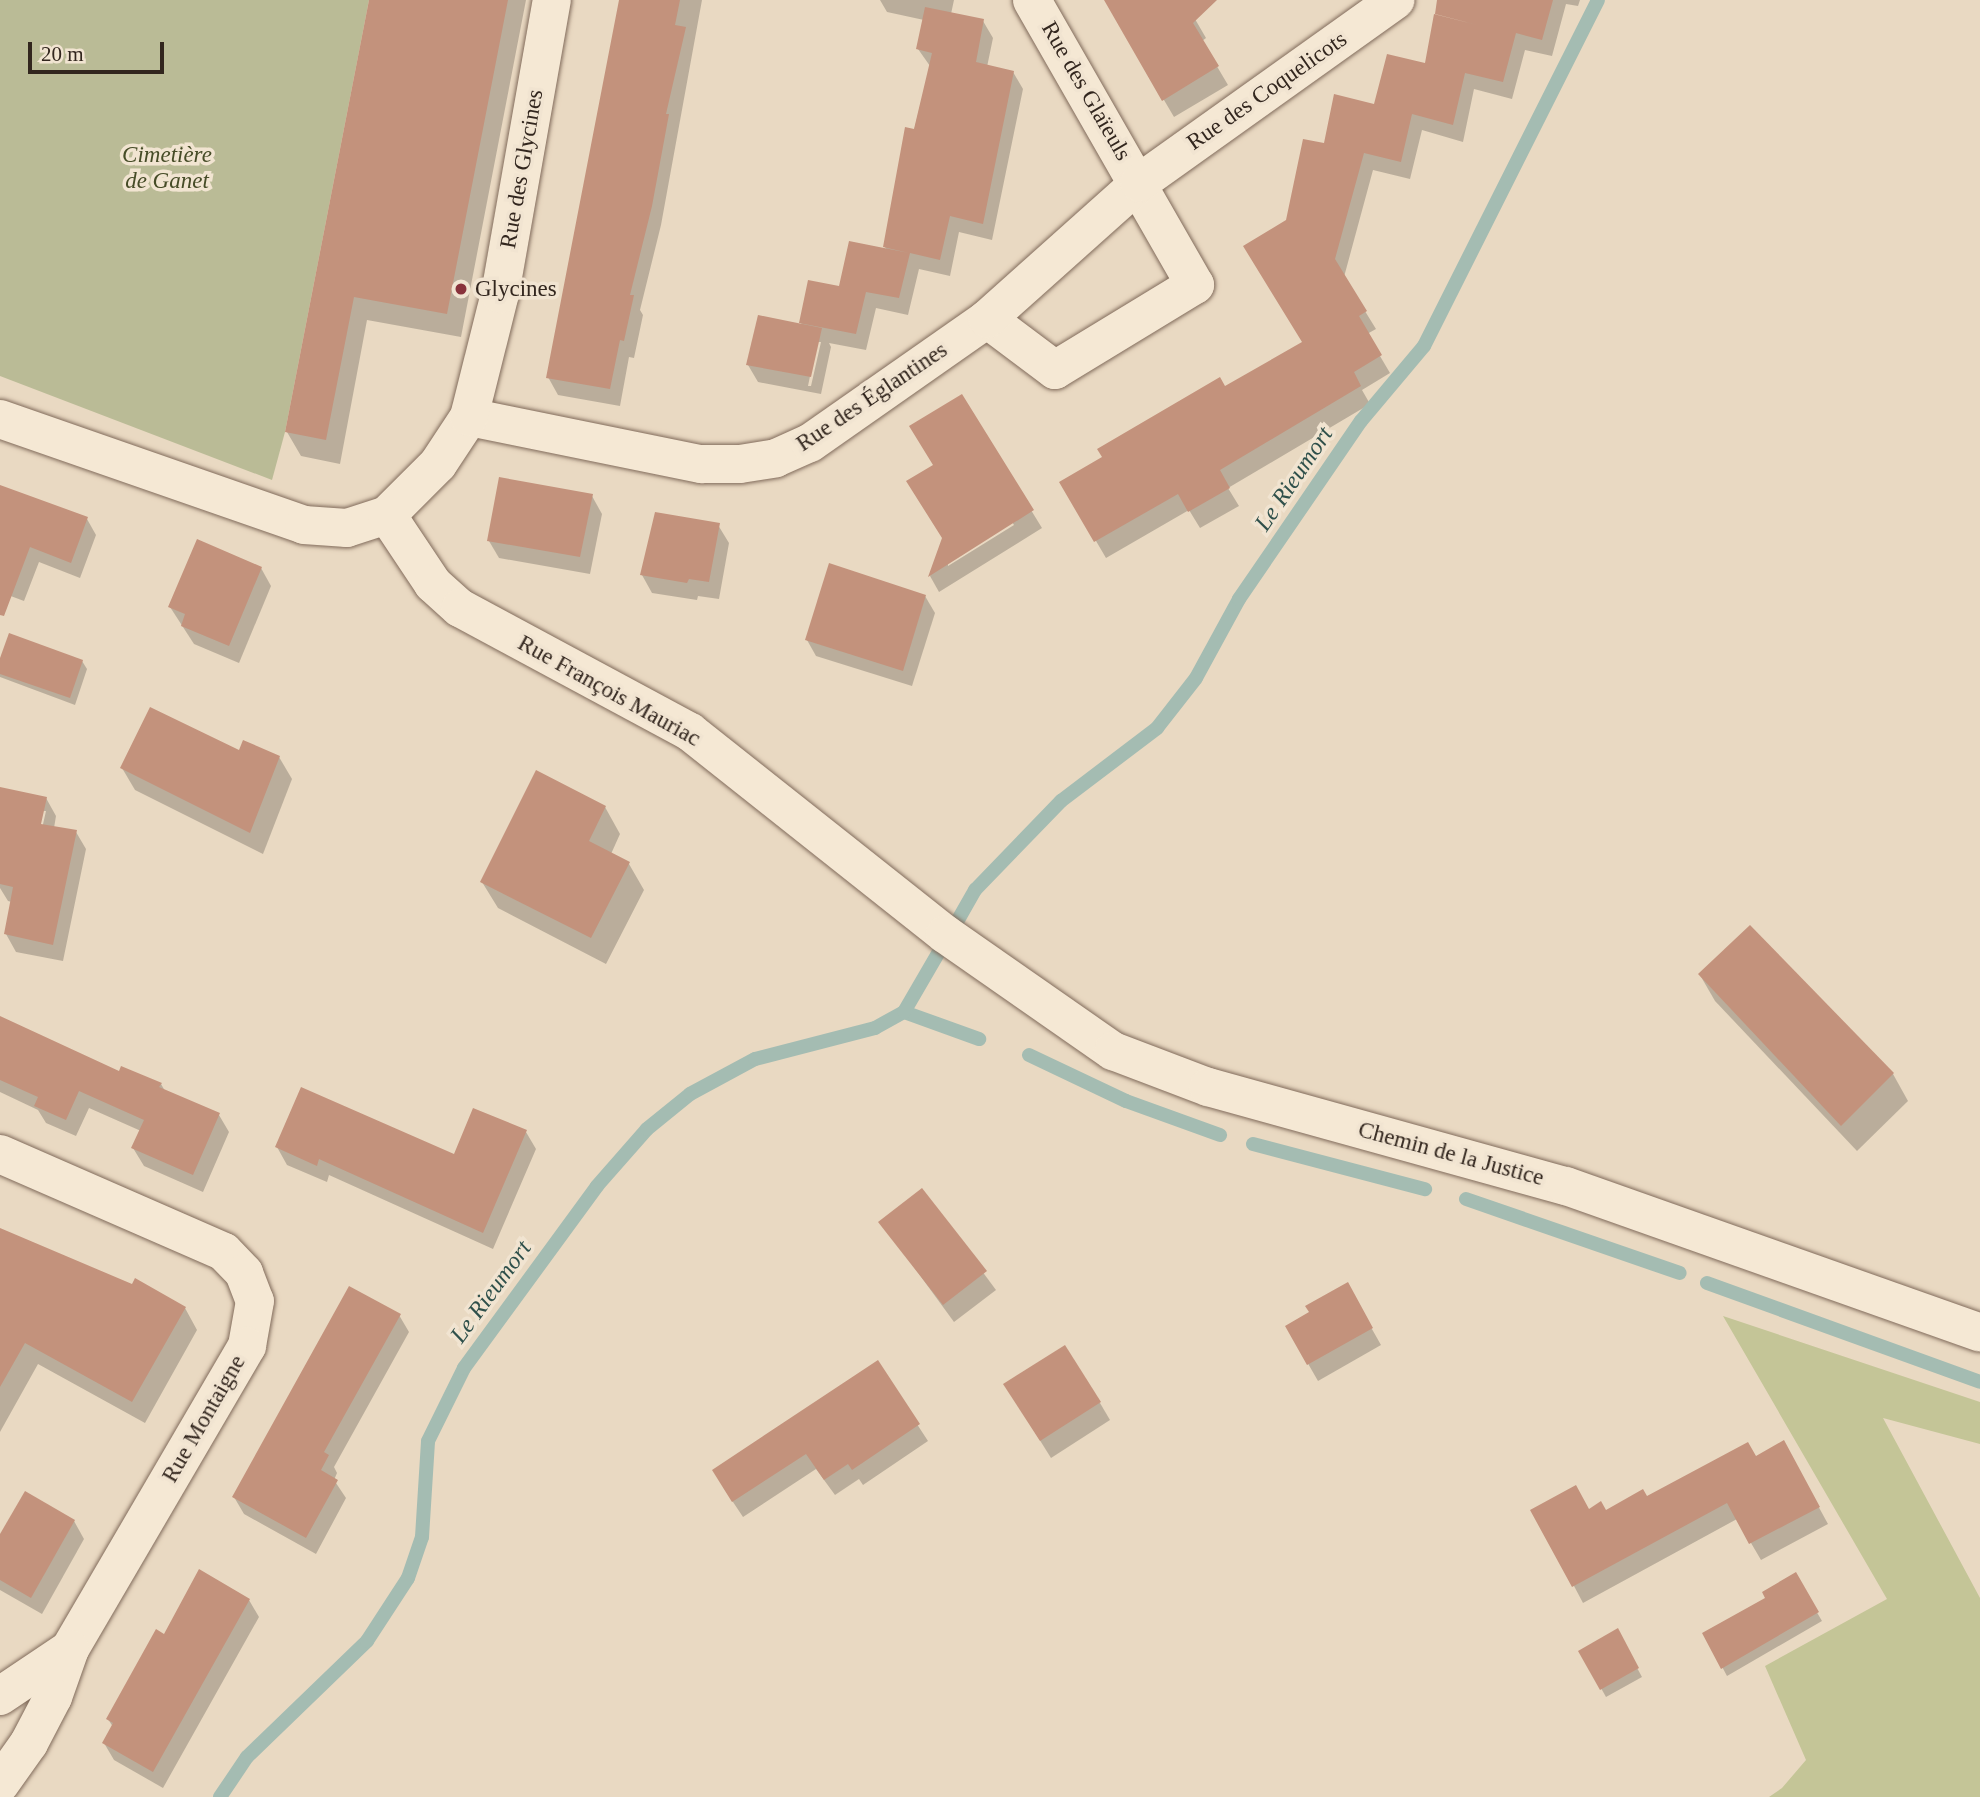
<!DOCTYPE html>
<meta charset="utf-8">
<style>
body{margin:0}
#map{position:relative;width:1980px;height:1797px;overflow:hidden;background:#e9d9c2;font-family:"Times New Roman",serif}
div>[style]{position:absolute}
.green>*{inset:0;background:#c4c597}
.cemetery>*{inset:0;background:#babb96}
.shadow>*{inset:0;background:#0003}
.stream>*{height:14px;margin:-7px;padding:0 7px;transform-origin:7px;border-radius:7px;background:#a4bcb2}
.building>*{inset:0;background:#c3927c}
.roads{filter:drop-shadow(0 0 2px #816b5b) drop-shadow(0 0 2px #816b5b)}
.minor>*{height:38px;margin:-19px;padding:0 19px;transform-origin:19px;border-radius:19px;background:#f5e8d4}
.dots>*{width:19px;height:19px;translate:-50% -50%;box-sizing:border-box;border:4px solid #f1e4d1;border-radius:50%}
span{translate:-50% -50%;white-space:nowrap;text-align:center;line-height:1.15;-webkit-text-stroke:7px #f1e4d1;paint-order:stroke}
.street-label{font-size:23px;color:#32261e}
.park-label{font-size:23px;color:#464c27;font-style:italic}
.poi-label{font-size:23px;color:#32261e}
.left{translate:0 -50%;text-align:left}
.water-label{font-size:24px;color:#2f504b;font-style:italic}
.scale{position:absolute;left:28px;top:42px;width:136px;height:32px;box-sizing:border-box;border:4px solid #32261e;border-top:0;padding-left:9px;font-size:21px;line-height:24px;white-space:nowrap;color:#32261e;-webkit-text-stroke:5px #f1e4d1;paint-order:stroke}
</style>
<div id="map">
<div class="green">
<i style="clip-path:polygon(1723px 1316px,1980px 1402px,1980px 1444px,1883px 1418px,1980px 1598px,1980px 1797px,1769px 1797px,1782px 1788px,1806px 1760px,1765px 1666px,1887px 1599px)"></i>
</div>
<div class="cemetery">
<i style="clip-path:polygon(0 0,369px 0,285px 432px,272px 480px,0 376px)"></i>
</div>
<div class="shadow">
<i style="clip-path:polygon(371px 0,526px 0,461px 337px,367px 320px,340px 464px,301px 456px,287px 432px)"></i>
<i style="clip-path:polygon(621px 0,702px 0,661px 225px,640px 310px,643px 315px,634px 358px,629px 357px,620px 406px,558px 395px,548px 377px)"></i>
<i style="clip-path:polygon(evenodd,880px 0,954px 0,951px 14px,983px 21px,993px 38px,987px 67px,1013px 72px,1023px 89px,992px 240px,959px 232px,950px 276px,919px 269px,908px 315px,876px 308px,866px 350px,829px 343px,831px 347px,821px 394px,758px 382px,748px 365px,803px 326px,801px 323px,887px 250px,885px 247px,930px 66px,918px 49px,924px 20px,887px 12px,880px 0,817px 342px,821px 342px,811px 386px,808px 386px,817px 342px)"></i>
<i style="clip-path:polygon(1105px 0,1184px 0,1206px 38px,1202px 41px,1228px 85px,1174px 117px)"></i>
<i style="clip-path:polygon(1471px 0,1580px 0,1578px 6px,1566px 4px,1552px 56px,1525px 50px,1512px 99px,1474px 89px,1463px 142px,1422px 130px,1410px 179px,1373px 170px,1344px 277px,1376px 329px,1367px 334px,1390px 373px,1362px 390px,1370px 404px,1228px 488px,1239px 506px,1200px 528px,1189px 510px,1106px 558px,1062px 483px,1304px 342px,1287px 221px,1325px 146px,1426px 65px,1466px 24px)"></i>
<i style="clip-path:polygon(evenodd,961px 396px,1042px 528px,939px 592px,930px 576px,943px 539px,935px 466px,961px 396px,1012px 522px,1014px 525px,948px 566px,948px 562px,1012px 522px)"></i>
<i style="clip-path:polygon(0 487px,87px 519px,96px 535px,80px 578px,39px 562px,24px 601px,0 592px)"></i>
<i style="clip-path:polygon(592px 496px,602px 514px,590px 574px,499px 558px,489px 541px)"></i>
<i style="clip-path:polygon(718px 525px,729px 543px,719px 599px,698px 596px,697px 600px,652px 593px,642px 575px)"></i>
<i style="clip-path:polygon(261px 568px,271px 586px,239px 663px,194px 644px,170px 607px)"></i>
<i style="clip-path:polygon(925px 596px,935px 613px,912px 686px,816px 656px,807px 640px)"></i>
<i style="clip-path:polygon(82px 661px,87px 669px,75px 705px,0 677px,0 663px)"></i>
<i style="clip-path:polygon(240px 752px,279px 757px,292px 779px,263px 854px,135px 790px,122px 768px)"></i>
<i style="clip-path:polygon(evenodd,0 789px,46px 798px,56px 816px,54px 828px,76px 832px,86px 849px,63px 961px,16px 952px,6px 934px,12px 902px,8px 901px,0 888px,0 789px,42px 811px,46px 811px,41px 833px,38px 832px,42px 811px)"></i>
<i style="clip-path:polygon(605px 807px,620px 834px,611px 854px,629px 864px,644px 890px,606px 964px,498px 908px,482px 882px)"></i>
<i style="clip-path:polygon(1700px 975px,1893px 1074px,1908px 1101px,1857px 1151px,1715px 1001px)"></i>
<i style="clip-path:polygon(0 1018px,120px 1073px,161px 1084px,165px 1091px,219px 1115px,229px 1132px,203px 1192px,144px 1166px,133px 1148px,141px 1131px,89px 1108px,76px 1136px,46px 1123px,38px 1110px,0 1092px)"></i>
<i style="clip-path:polygon(526px 1132px,536px 1149px,493px 1249px,329px 1175px,327px 1182px,287px 1165px,277px 1147px,455px 1156px)"></i>
<i style="clip-path:polygon(922px 1190px,996px 1290px,954px 1322px,881px 1222px)"></i>
<i style="clip-path:polygon(0 1229px,185px 1308px,197px 1330px,145px 1423px,38px 1364px,0 1432px)"></i>
<i style="clip-path:polygon(1347px 1285px,1381px 1345px,1318px 1381px,1287px 1327px,1311px 1313px)"></i>
<i style="clip-path:polygon(399px 1315px,409px 1332px,334px 1467px,337px 1473px,334px 1480px,346px 1498px,316px 1554px,244px 1514px,234px 1497px)"></i>
<i style="clip-path:polygon(877px 1363px,928px 1441px,863px 1485px,859px 1479px,835px 1495px,816px 1469px,743px 1517px,723px 1487px)"></i>
<i style="clip-path:polygon(1016px 1402px,1100px 1403px,1110px 1420px,1051px 1458px)"></i>
<i style="clip-path:polygon(1755px 1458px,1793px 1460px,1828px 1524px,1761px 1560px,1737px 1519px,1583px 1603px,1574px 1586px,1588px 1511px,1606px 1512px)"></i>
<i style="clip-path:polygon(74px 1521px,84px 1539px,42px 1614px,0 1590px,0 1538px)"></i>
<i style="clip-path:polygon(1795px 1575px,1822px 1621px,1727px 1676px,1704px 1633px,1768px 1598px)"></i>
<i style="clip-path:polygon(249px 1600px,259px 1617px,163px 1788px,114px 1760px,104px 1743px,113px 1727px,108px 1719px,165px 1636px)"></i>
<i style="clip-path:polygon(1617px 1631px,1642px 1677px,1606px 1697px,1580px 1651px)"></i>
</div>
<div class="stream">
<i style="left:954px;top:927px;width:43px;rotate:-60.4deg"></i>
<i style="left:975px;top:890px;width:124px;rotate:-46deg"></i>
<i style="left:1061px;top:801px;width:121px;rotate:-37.2deg"></i>
<i style="left:1157px;top:728px;width:63px;rotate:-52deg"></i>
<i style="left:1196px;top:678px;width:90px;rotate:-61.4deg"></i>
<i style="left:1239px;top:599px;width:216px;rotate:-55.6deg"></i>
<i style="left:1361px;top:421px;width:98px;rotate:-50deg"></i>
<i style="left:1424px;top:346px;width:387px;rotate:-63.3deg"></i>
<i style="left:904px;top:1012px;width:80px;rotate:19.8deg"></i>
<i style="left:1029px;top:1055px;width:107px;rotate:25.4deg"></i>
<i style="left:1126px;top:1101px;width:100px;rotate:19.9deg"></i>
<i style="left:1253px;top:1144px;width:178px;rotate:14.7deg"></i>
<i style="left:1466px;top:1199px;width:226px;rotate:19.1deg"></i>
<i style="left:1707px;top:1283px;width:290px;rotate:19.9deg"></i>
<i style="left:220px;top:1797px;width:48px;rotate:-56deg"></i>
<i style="left:247px;top:1757px;width:167px;rotate:-44deg"></i>
<i style="left:367px;top:1641px;width:75px;rotate:-56.9deg"></i>
<i style="left:408px;top:1578px;width:43px;rotate:-71.1deg"></i>
<i style="left:422px;top:1537px;width:96px;rotate:-86.4deg"></i>
<i style="left:428px;top:1441px;width:81px;rotate:-63.7deg"></i>
<i style="left:464px;top:1368px;width:225px;rotate:-53.8deg"></i>
<i style="left:597px;top:1186px;width:76px;rotate:-48.7deg"></i>
<i style="left:647px;top:1129px;width:55px;rotate:-39.1deg"></i>
<i style="left:690px;top:1094px;width:74px;rotate:-28.3deg"></i>
<i style="left:755px;top:1059px;width:124px;rotate:-14.5deg"></i>
<i style="left:875px;top:1028px;width:33px;rotate:-29deg"></i>
<i style="left:904px;top:1012px;width:78px;rotate:-59.8deg"></i>
</div>
<div class="building">
<i style="clip-path:polygon(369px 0,508px 0,447px 314px,354px 297px,326px 440px,285px 432px)"></i>
<i style="clip-path:polygon(619px 0,680px 0,675px 25px,686px 27px,666px 114px,669px 114px,652px 206px,630px 295px,634px 295px,624px 341px,620px 340px,610px 389px,546px 378px)"></i>
<i style="clip-path:polygon(1104px 0,1217px 0,1193px 23px,1219px 66px,1162px 101px)"></i>
<i style="clip-path:polygon(1437px 0,1553px 0,1542px 40px,1516px 33px,1503px 82px,1465px 73px,1453px 125px,1412px 114px,1401px 162px,1364px 153px,1335px 259px,1367px 311px,1359px 316px,1382px 355px,1354px 372px,1361px 386px,1220px 470px,1230px 488px,1188px 512px,1178px 494px,1094px 542px,1059px 482px,1102px 457px,1097px 449px,1220px 377px,1225px 386px,1302px 342px,1243px 246px,1286px 220px,1303px 139px,1324px 143px,1334px 94px,1374px 104px,1387px 54px,1425px 63px,1434px 14px,1481px 26px,1435px 14px)"></i>
<i style="clip-path:polygon(925px 7px,984px 19px,976px 62px,1014px 71px,983px 224px,950px 216px,940px 260px,910px 253px,899px 298px,866px 292px,856px 334px,799px 323px,808px 280px,839px 286px,849px 241px,909px 253px,883px 247px,905px 127px,914px 129px,932px 53px,916px 49px)"></i>
<i style="clip-path:polygon(758px 315px,822px 328px,811px 377px,746px 365px)"></i>
<i style="clip-path:polygon(962px 394px,1034px 510px,928px 577px,942px 538px,906px 481px,933px 465px,909px 426px)"></i>
<i style="clip-path:polygon(499px 477px,593px 494px,580px 557px,487px 541px)"></i>
<i style="clip-path:polygon(0 485px,88px 517px,71px 563px,30px 547px,4px 616px,0 615px)"></i>
<i style="clip-path:polygon(655px 512px,720px 523px,709px 582px,689px 579px,687px 583px,640px 575px)"></i>
<i style="clip-path:polygon(197px 539px,262px 567px,229px 646px,181px 626px,185px 614px,168px 607px)"></i>
<i style="clip-path:polygon(829px 563px,926px 595px,903px 671px,805px 640px)"></i>
<i style="clip-path:polygon(9px 633px,83px 660px,70px 698px,0 674px,0 658px)"></i>
<i style="clip-path:polygon(150px 707px,239px 750px,243px 740px,280px 756px,250px 833px,120px 768px)"></i>
<i style="clip-path:polygon(536px 770px,606px 806px,589px 841px,630px 862px,591px 938px,480px 882px)"></i>
<i style="clip-path:polygon(0 787px,47px 797px,41px 824px,77px 830px,53px 945px,4px 934px,13px 887px,0 884px)"></i>
<i style="clip-path:polygon(1750px 925px,1894px 1073px,1841px 1126px,1698px 974px)"></i>
<i style="clip-path:polygon(0 1016px,119px 1071px,121px 1066px,162px 1083px,159px 1087px,220px 1113px,193px 1175px,131px 1148px,144px 1120px,79px 1091px,66px 1120px,34px 1106px,38px 1097px,0 1080px)"></i>
<i style="clip-path:polygon(301px 1087px,454px 1154px,473px 1108px,527px 1130px,483px 1233px,319px 1159px,317px 1166px,275px 1147px)"></i>
<i style="clip-path:polygon(922px 1188px,987px 1271px,943px 1305px,878px 1222px)"></i>
<i style="clip-path:polygon(0 1228px,132px 1284px,135px 1278px,186px 1307px,132px 1402px,25px 1343px,0 1387px)"></i>
<i style="clip-path:polygon(1348px 1282px,1373px 1328px,1307px 1365px,1285px 1326px,1309px 1312px,1305px 1306px)"></i>
<i style="clip-path:polygon(349px 1286px,401px 1314px,324px 1452px,329px 1455px,321px 1470px,338px 1480px,306px 1538px,232px 1497px)"></i>
<i style="clip-path:polygon(1065px 1345px,1101px 1402px,1040px 1441px,1003px 1384px)"></i>
<i style="clip-path:polygon(878px 1360px,920px 1424px,852px 1470px,848px 1464px,824px 1480px,806px 1454px,732px 1502px,712px 1470px)"></i>
<i style="clip-path:polygon(1784px 1440px,1820px 1507px,1749px 1544px,1727px 1503px,1572px 1587px,1530px 1510px,1576px 1485px,1589px 1509px,1601px 1501px,1606px 1510px,1643px 1489px,1647px 1496px,1748px 1442px,1756px 1456px)"></i>
<i style="clip-path:polygon(25px 1491px,75px 1520px,31px 1598px,0 1580px,0 1534px)"></i>
<i style="clip-path:polygon(199px 1569px,250px 1599px,153px 1772px,102px 1743px,113px 1723px,106px 1719px,156px 1629px,164px 1634px)"></i>
<i style="clip-path:polygon(1796px 1572px,1819px 1612px,1721px 1669px,1702px 1633px,1765px 1598px,1762px 1592px)"></i>
<i style="clip-path:polygon(1618px 1628px,1639px 1668px,1600px 1690px,1578px 1651px)"></i>
</div>
<div class="roads">
<div class="minor">
<i style="left:987px;top:319px;width:85px;rotate:36.9deg"></i>
<i style="left:1055px;top:370px;width:164px;rotate:-31.3deg"></i>
<i style="left:1195px;top:285px;width:328px;rotate:-119.8deg"></i>
<i style="left:469px;top:417px;width:237px;rotate:11.5deg"></i>
<i style="left:701px;top:464px;width:39px"></i>
<i style="left:740px;top:464px;width:36px;rotate:-9deg"></i>
<i style="left:776px;top:458px;width:37px;rotate:-24deg"></i>
<i style="left:810px;top:443px;width:216px;rotate:-35deg"></i>
<i style="left:987px;top:319px;width:204px;rotate:-41.8deg"></i>
<i style="left:1139px;top:183px;width:315px;rotate:-35.5deg"></i>
<i style="left:0;top:419px;width:322px;rotate:19.2deg"></i>
<i style="left:304px;top:525px;width:43px;rotate:4deg"></i>
<i style="left:347px;top:528px;width:42px;rotate:-18deg"></i>
<i style="left:387px;top:515px;width:72px;rotate:-45deg"></i>
<i style="left:438px;top:464px;width:56px;rotate:-56.6deg"></i>
<i style="left:469px;top:417px;width:127px;rotate:-75.9deg"></i>
<i style="left:500px;top:294px;width:299px;rotate:-80deg"></i>
<i style="left:387px;top:515px;width:83px;rotate:56.3deg"></i>
<i style="left:433px;top:584px;width:36px;rotate:42deg"></i>
<i style="left:460px;top:608px;width:261px;rotate:28.3deg"></i>
<i style="left:690px;top:732px;width:325px;rotate:38.4deg"></i>
<i style="left:945px;top:934px;width:205px;rotate:34.9deg"></i>
<i style="left:1113px;top:1051px;width:102px;rotate:20.8deg"></i>
<i style="left:1208px;top:1087px;width:371px;rotate:15.5deg"></i>
<i style="left:1566px;top:1186px;width:439px;rotate:19.5deg"></i>
<i style="left:0;top:1154px;width:244px;rotate:23.6deg"></i>
<i style="left:224px;top:1252px;width:29px;rotate:46deg"></i>
<i style="left:244px;top:1273px;width:30px;rotate:69deg"></i>
<i style="left:255px;top:1301px;width:46px;rotate:100.1deg"></i>
<i style="left:247px;top:1346px;width:351px;rotate:120.3deg"></i>
<i style="left:70px;top:1649px;width:51px;rotate:109.5deg"></i>
<i style="left:53px;top:1697px;width:52px;rotate:117.6deg"></i>
<i style="left:29px;top:1743px;width:50px;rotate:125.3deg"></i>
<i style="left:0;top:1696px;width:84px;rotate:-33.9deg"></i>
</div>
</div>
<div class="dots">
<i style="left:461px;top:289px;background:#89323b"></i>
</div>
<div class="street-label">
<span style="left:1086px;top:91px;rotate:60deg">Rue des Glaïeuls</span>
<span style="left:1267px;top:91px;rotate:-35deg">Rue des Coquelicots</span>
<span style="left:522px;top:169px;rotate:-80deg">Rue des Glycines</span>
<span style="left:872px;top:397px;rotate:-34deg">Rue des Églantines</span>
<span style="left:609px;top:691px;rotate:29deg">Rue François Mauriac</span>
<span style="left:1451px;top:1154px;rotate:15deg">Chemin de la Justice</span>
<span style="left:204px;top:1419px;rotate:-60deg">Rue Montaigne</span>
</div>
<div class="park-label">
<span style="left:167px;top:168px">Cimetière<br>de Ganet</span>
</div>
<div class="poi-label">
<span class="left" style="left:475px;top:289px">Glycines</span>
</div>
<div class="water-label">
<span style="left:1294px;top:479px;rotate:-56deg">Le Rieumort</span>
<span style="left:491px;top:1292px;rotate:-54deg">Le Rieumort</span>
</div>
<div class="scale">20 m</div>
</div>
